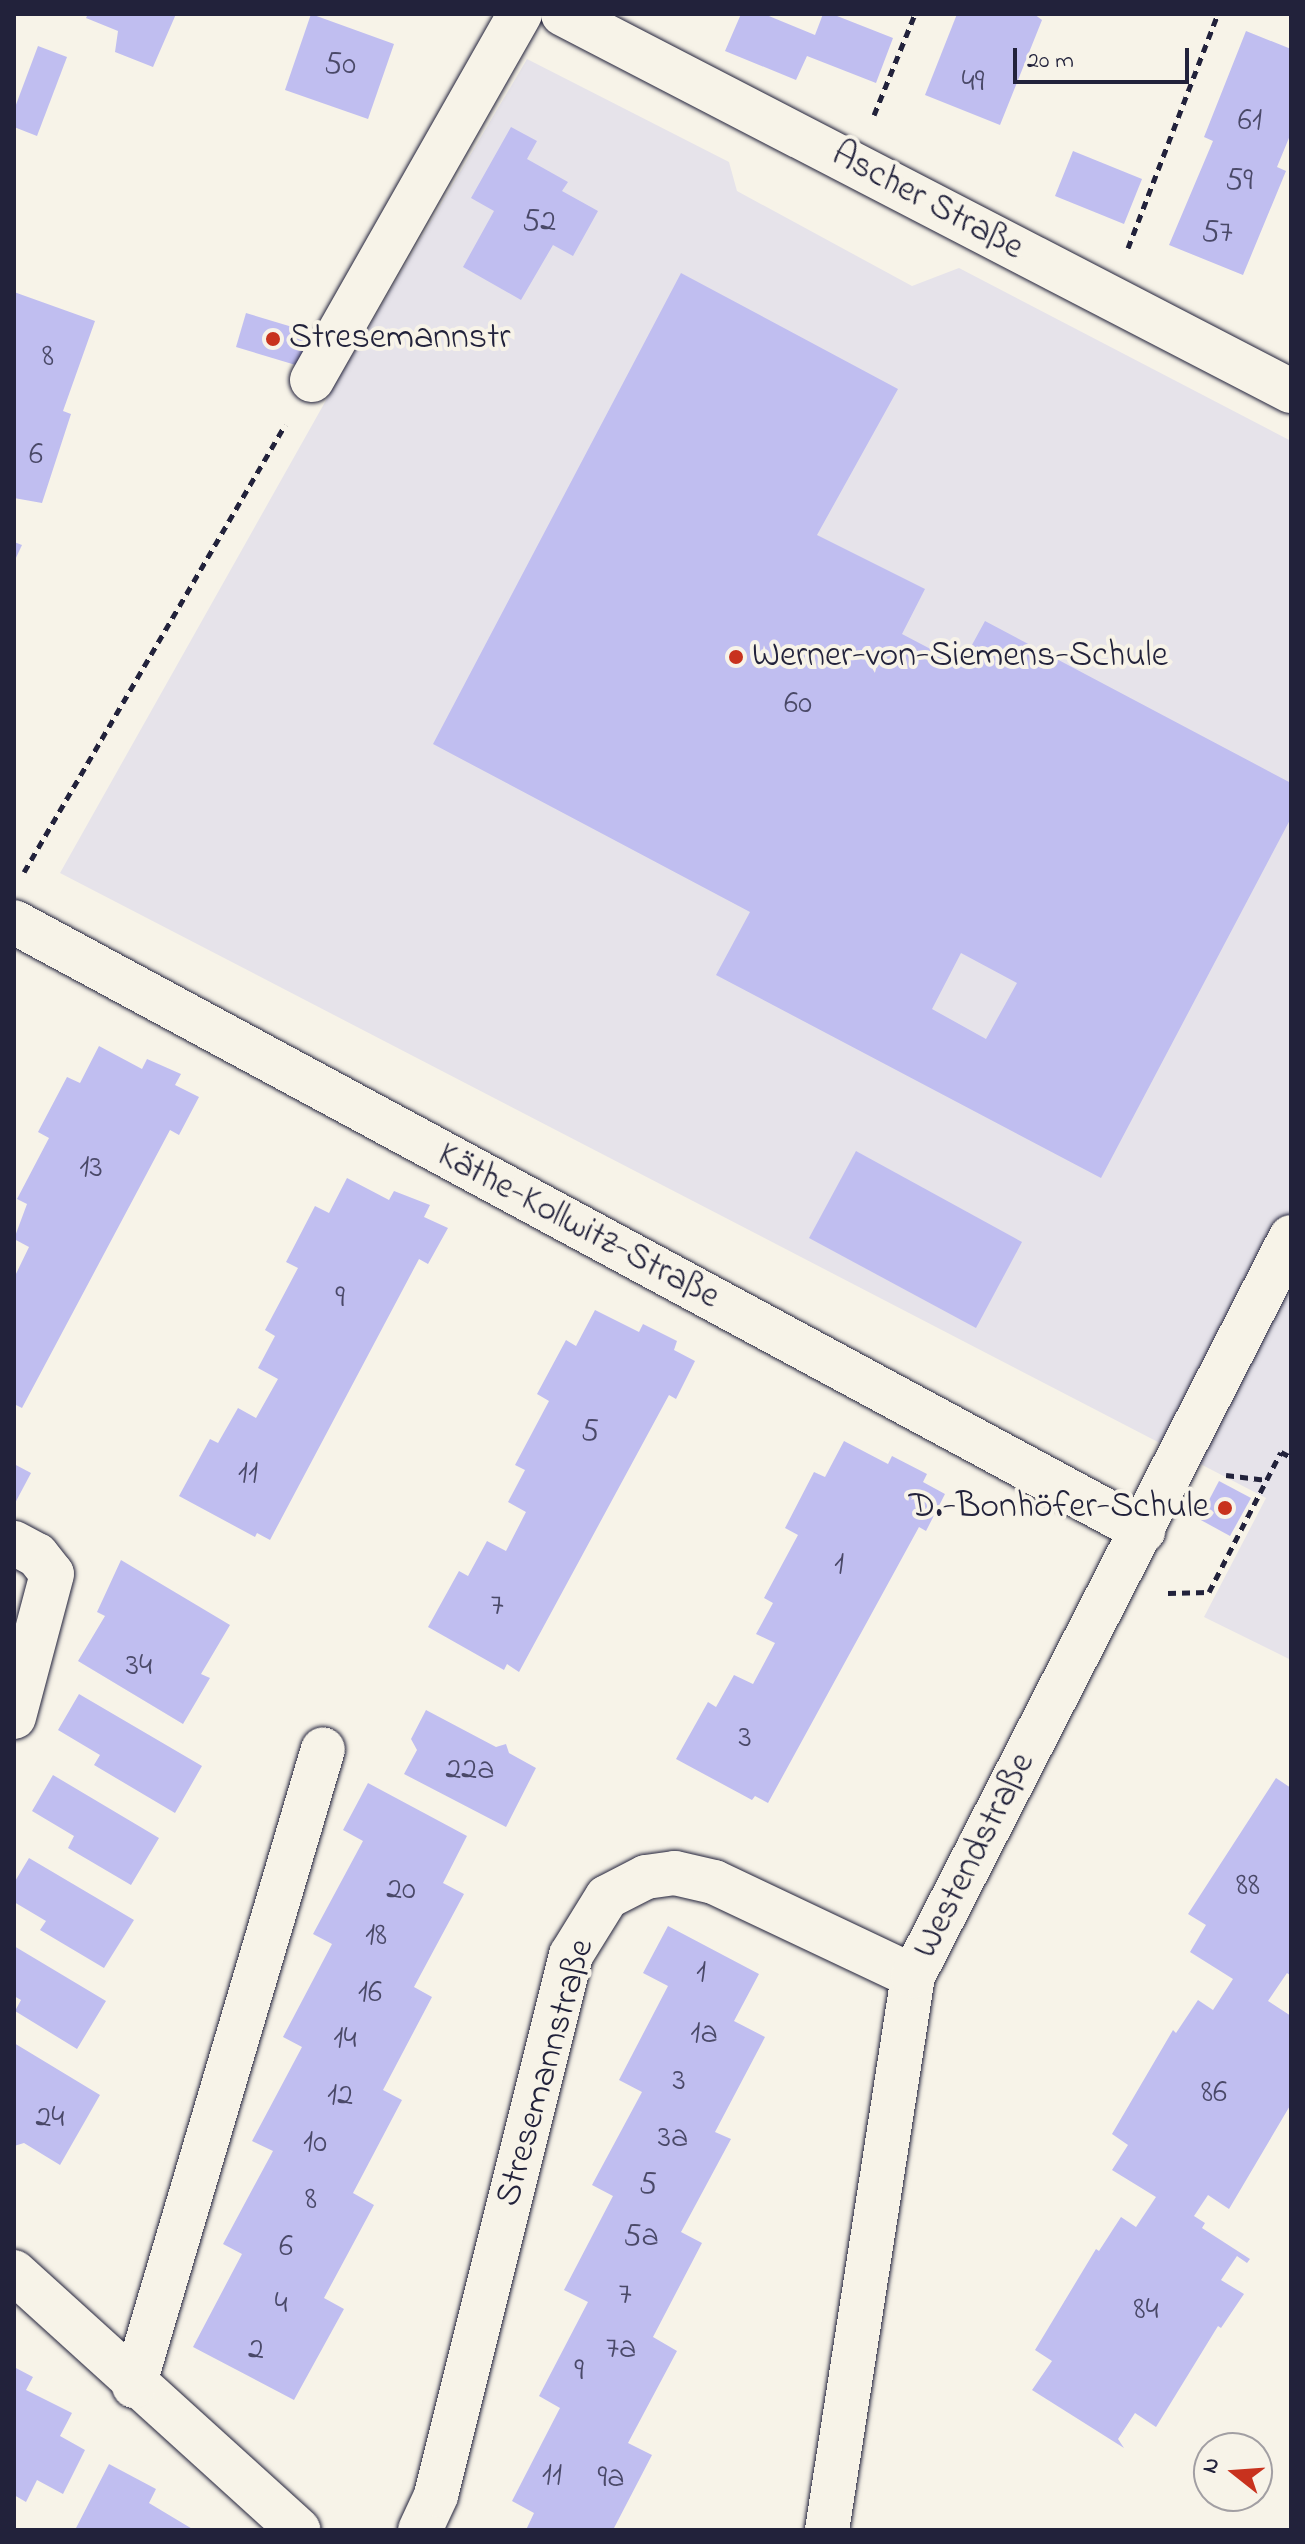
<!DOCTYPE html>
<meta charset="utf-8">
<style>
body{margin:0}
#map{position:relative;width:1305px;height:2544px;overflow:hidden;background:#f7f3e8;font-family:"Indie Flower",sans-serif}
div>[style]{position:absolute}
.built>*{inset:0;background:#e6e3ea}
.building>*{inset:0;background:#c0bef0}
.path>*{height:5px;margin-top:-2.5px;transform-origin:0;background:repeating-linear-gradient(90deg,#22223b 0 8px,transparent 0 14px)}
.roads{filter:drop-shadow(0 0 2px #22223b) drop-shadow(0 0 2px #22223b)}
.minor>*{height:44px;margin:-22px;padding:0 22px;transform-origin:22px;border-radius:22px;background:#f7f3e8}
.dots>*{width:22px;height:22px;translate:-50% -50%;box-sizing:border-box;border:4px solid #f7f3e8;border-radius:50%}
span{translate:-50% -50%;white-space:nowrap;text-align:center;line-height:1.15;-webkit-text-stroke:8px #f7f3e8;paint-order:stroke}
.number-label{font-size:32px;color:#4a4968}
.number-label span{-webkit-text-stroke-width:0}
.street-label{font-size:36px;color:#22223b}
.poi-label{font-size:36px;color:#22223b}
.left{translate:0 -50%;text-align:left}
.right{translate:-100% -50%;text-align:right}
.frame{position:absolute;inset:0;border:16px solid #22223b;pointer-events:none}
.north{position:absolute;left:1193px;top:2432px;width:80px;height:80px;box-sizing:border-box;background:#f7f3e8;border:2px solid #a29fa3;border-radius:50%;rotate:287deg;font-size:22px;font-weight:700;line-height:32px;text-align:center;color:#22223b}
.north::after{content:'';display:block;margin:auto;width:28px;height:36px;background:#c8321e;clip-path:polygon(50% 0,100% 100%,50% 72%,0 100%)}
.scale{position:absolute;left:1013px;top:48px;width:176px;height:36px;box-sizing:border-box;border:4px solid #22223b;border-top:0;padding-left:10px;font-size:24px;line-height:28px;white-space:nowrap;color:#22223b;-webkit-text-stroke:6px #f7f3e8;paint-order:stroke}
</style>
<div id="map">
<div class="built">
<i style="clip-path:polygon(527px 59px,729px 162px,737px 191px,912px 286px,959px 268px,1291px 441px,1291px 1660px,1204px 1617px,1266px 1498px,60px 873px,338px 379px)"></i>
</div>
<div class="building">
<i style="clip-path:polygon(88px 14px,176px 14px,153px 67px,115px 52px,118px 31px,86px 18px)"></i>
<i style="clip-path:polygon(311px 14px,394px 44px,368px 119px,285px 90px)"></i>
<i style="clip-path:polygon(741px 14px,764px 14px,815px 35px,823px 14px,832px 14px,893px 38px,876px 83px,807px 56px,796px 80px,725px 51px)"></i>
<i style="clip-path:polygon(957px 14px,1034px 14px,1042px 20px,1000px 125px,925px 95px)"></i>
<i style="clip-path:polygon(1246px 31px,1291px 49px,1291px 133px,1277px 167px,1286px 171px,1243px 275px,1169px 245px,1213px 141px,1204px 137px)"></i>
<i style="clip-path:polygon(38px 46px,67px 57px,37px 136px,14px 127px,14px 110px)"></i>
<i style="clip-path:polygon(511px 127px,537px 141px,527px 159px,568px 182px,562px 191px,598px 211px,573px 256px,553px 245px,521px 300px,463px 267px,494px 211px,471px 198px)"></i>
<i style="clip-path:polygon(1073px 151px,1142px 179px,1124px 224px,1055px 196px)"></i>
<i style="clip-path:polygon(evenodd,681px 273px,898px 389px,817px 535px,925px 589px,902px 634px,961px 665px,985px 621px,1291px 783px,1291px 818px,1101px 1178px,716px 975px,750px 912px,433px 744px,681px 273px,961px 953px,1017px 983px,986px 1039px,932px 1009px,961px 953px)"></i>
<i style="clip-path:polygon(14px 292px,95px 321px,63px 411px,71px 414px,42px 503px,14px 498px)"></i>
<i style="clip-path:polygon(246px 313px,309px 332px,299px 366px,236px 347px)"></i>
<i style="clip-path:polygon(14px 542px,22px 545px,14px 562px)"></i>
<i style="clip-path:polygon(99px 1046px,142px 1069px,147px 1059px,181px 1074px,175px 1085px,199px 1097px,179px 1135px,170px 1130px,22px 1408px,14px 1404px,14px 1278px,29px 1247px,14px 1239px,27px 1204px,17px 1199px,49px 1138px,38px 1132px,67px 1077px,80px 1083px)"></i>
<i style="clip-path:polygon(856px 1151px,1022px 1242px,976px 1328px,809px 1238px)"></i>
<i style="clip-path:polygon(347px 1178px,389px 1200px,394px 1191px,430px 1205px,424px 1217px,448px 1228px,428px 1264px,419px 1259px,270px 1540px,257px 1533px,255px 1537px,179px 1496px,210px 1439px,218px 1443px,238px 1408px,256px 1418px,278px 1379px,258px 1368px,275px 1336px,265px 1330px,298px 1268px,286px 1262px,315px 1206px,329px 1213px)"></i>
<i style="clip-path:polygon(595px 1310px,639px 1332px,643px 1324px,677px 1341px,674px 1350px,695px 1361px,676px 1399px,669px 1395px,519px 1672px,507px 1664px,504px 1670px,428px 1627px,459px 1571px,468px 1576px,487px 1541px,506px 1551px,526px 1512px,508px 1502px,525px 1470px,515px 1465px,549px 1401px,537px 1394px,566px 1340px,576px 1346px)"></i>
<i style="clip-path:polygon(844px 1441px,888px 1464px,892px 1456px,927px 1474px,923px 1482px,945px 1494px,926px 1531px,919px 1527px,768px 1803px,755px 1796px,752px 1800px,676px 1759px,708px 1702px,716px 1707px,734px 1675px,753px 1684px,775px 1643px,756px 1634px,773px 1603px,764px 1598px,798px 1535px,785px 1528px,814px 1472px,825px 1477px)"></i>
<i style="clip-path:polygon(14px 1464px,31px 1473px,14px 1505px)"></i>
<i style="clip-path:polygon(1219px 1481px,1251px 1498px,1230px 1536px,1199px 1519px)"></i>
<i style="clip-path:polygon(121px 1560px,230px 1625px,201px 1674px,210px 1678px,183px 1724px,78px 1661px,105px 1616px,97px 1612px)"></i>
<i style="clip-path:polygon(79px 1694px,202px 1766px,175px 1813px,94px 1765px,100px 1755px,58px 1730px)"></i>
<i style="clip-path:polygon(426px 1710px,496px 1747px,506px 1744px,509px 1753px,536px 1768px,506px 1827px,404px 1774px,417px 1750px,411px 1739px)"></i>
<i style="clip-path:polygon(53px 1775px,159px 1838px,131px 1885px,68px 1848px,74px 1836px,32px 1811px)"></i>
<i style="clip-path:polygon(1276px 1778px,1291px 1788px,1291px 1976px,1287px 1973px,1268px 2001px,1291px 2016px,1291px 2104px,1229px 2209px,1208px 2195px,1194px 2216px,1205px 2223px,1202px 2228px,1250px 2259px,1247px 2263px,1237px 2256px,1221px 2280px,1244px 2294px,1221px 2328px,1218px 2326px,1156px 2427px,1135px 2413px,1118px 2439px,1124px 2448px,1032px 2390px,1052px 2361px,1035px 2350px,1096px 2249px,1099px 2251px,1121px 2217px,1136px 2227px,1156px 2197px,1112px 2170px,1128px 2145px,1112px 2134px,1173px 2030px,1176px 2033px,1198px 2000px,1213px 2010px,1233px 1979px,1190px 1952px,1206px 1925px,1188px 1914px)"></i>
<i style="clip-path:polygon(368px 1783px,467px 1836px,443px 1883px,464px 1894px,414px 1987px,432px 1997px,383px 2090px,402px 2100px,353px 2193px,374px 2205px,324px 2298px,344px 2309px,294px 2400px,193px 2347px,242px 2254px,223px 2244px,273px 2151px,252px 2141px,302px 2047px,283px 2037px,332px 1944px,313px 1934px,363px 1841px,343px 1830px)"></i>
<i style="clip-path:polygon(29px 1858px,134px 1920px,104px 1968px,40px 1930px,46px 1921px,14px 1902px,14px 1883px)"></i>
<i style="clip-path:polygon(668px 1926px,759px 1974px,734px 2021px,765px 2037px,715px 2132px,731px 2139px,681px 2232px,702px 2243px,653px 2337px,677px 2351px,628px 2443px,652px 2455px,613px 2530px,526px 2530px,534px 2513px,512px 2501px,560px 2408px,539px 2396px,588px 2302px,564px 2290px,613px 2196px,592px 2185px,642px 2092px,619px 2080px,668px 1986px,643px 1973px)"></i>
<i style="clip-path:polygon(14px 1946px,106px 2001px,77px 2049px,15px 2011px,21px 2000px,14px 1996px)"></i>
<i style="clip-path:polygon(14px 2043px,100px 2095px,60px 2165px,24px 2143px,14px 2146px)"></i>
<i style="clip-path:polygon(14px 2367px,33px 2377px,26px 2390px,72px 2413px,60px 2436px,85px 2450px,63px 2494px,37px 2480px,26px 2502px,14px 2495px)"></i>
<i style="clip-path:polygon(109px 2464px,156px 2489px,149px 2503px,194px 2530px,75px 2530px)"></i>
</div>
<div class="path">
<i style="left:874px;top:115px;width:109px;rotate:-67.9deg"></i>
<i style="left:1128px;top:248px;width:251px;rotate:-69deg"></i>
<i style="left:24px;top:872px;width:518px;rotate:-59.72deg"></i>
<i style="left:1226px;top:1475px;width:41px;rotate:7deg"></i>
<i style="left:1168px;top:1593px;width:41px;rotate:-1.4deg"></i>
<i style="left:1209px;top:1592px;width:157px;rotate:-62.8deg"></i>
<i style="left:1281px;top:1452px;width:11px;rotate:27deg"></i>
</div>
<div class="roads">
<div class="minor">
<i style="left:563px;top:14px;width:820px;rotate:27.38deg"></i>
<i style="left:312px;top:380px;width:421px;rotate:-60.4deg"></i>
<i style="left:14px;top:922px;width:1283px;rotate:28.34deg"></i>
<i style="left:14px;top:1543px;width:26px;rotate:28deg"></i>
<i style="left:37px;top:1555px;width:24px;rotate:52deg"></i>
<i style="left:52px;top:1574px;width:148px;rotate:104.9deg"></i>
<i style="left:14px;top:2272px;width:384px;rotate:42.2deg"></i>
<i style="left:134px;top:2386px;width:664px;rotate:-73.47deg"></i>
<i style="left:420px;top:2530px;width:38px;rotate:-65deg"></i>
<i style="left:436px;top:2495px;width:557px;rotate:-75.96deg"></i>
<i style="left:571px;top:1955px;width:68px;rotate:-58.2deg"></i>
<i style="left:607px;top:1897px;width:44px;rotate:-27.1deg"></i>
<i style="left:646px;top:1877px;width:29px;rotate:-8deg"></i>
<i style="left:675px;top:1873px;width:40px;rotate:13deg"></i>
<i style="left:714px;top:1882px;width:220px;rotate:25.3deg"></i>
<i style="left:827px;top:2530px;width:561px;rotate:-81.18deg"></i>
<i style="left:913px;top:1976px;width:830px;rotate:-62.91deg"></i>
</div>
</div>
<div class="dots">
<i style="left:273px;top:339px;background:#c8321e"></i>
<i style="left:736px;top:657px;background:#c8321e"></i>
<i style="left:1225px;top:1508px;background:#c8321e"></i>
</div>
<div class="number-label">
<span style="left:340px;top:66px">50</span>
<span style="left:973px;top:83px">49</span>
<span style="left:1250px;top:122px">61</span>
<span style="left:1239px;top:182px">59</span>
<span style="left:539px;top:223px">52</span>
<span style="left:1217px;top:234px">57</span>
<span style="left:48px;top:358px">8</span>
<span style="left:36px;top:456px">6</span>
<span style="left:798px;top:705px">60</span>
<span style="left:91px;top:1169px">13</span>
<span style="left:340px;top:1299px">9</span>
<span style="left:590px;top:1433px">5</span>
<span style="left:248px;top:1475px">11</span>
<span style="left:839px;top:1566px">1</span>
<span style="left:497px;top:1607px">7</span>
<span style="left:139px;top:1667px">34</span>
<span style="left:745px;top:1739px">3</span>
<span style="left:470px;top:1771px">22a</span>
<span style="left:1248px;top:1887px">88</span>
<span style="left:401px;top:1891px">20</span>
<span style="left:376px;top:1937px">18</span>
<span style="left:701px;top:1974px">1</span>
<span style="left:370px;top:1994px">16</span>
<span style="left:704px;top:2035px">1a</span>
<span style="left:345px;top:2040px">14</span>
<span style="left:679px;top:2082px">3</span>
<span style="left:1214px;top:2094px">86</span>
<span style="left:340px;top:2097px">12</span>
<span style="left:50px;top:2119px">24</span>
<span style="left:673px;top:2139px">3a</span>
<span style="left:315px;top:2144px">10</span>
<span style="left:648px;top:2186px">5</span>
<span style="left:311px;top:2201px">8</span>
<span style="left:641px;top:2238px">5a</span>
<span style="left:286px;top:2248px">6</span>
<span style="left:625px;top:2296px">7</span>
<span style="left:281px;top:2305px">4</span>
<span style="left:1146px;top:2311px">84</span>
<span style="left:621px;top:2350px">7a</span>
<span style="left:256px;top:2351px">2</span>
<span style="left:579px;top:2372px">9</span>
<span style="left:552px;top:2477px">11</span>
<span style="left:611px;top:2479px">9a</span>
</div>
<div class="street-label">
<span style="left:927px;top:202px;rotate:28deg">Ascher Straße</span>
<span style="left:578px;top:1227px;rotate:28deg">Käthe-Kollwitz-Straße</span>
<span style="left:975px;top:1856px;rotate:-63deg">Westendstraße</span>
<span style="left:546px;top:2073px;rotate:-74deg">Stresemannstraße</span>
</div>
<div class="poi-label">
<span class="left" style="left:289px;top:339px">Stresemannstr</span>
<span class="left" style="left:752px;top:657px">Werner-von-Siemens-Schule</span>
<span class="right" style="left:1209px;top:1508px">D.-Bonhöfer-Schule</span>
</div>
<div class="frame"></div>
<div class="north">N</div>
<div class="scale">20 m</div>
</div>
